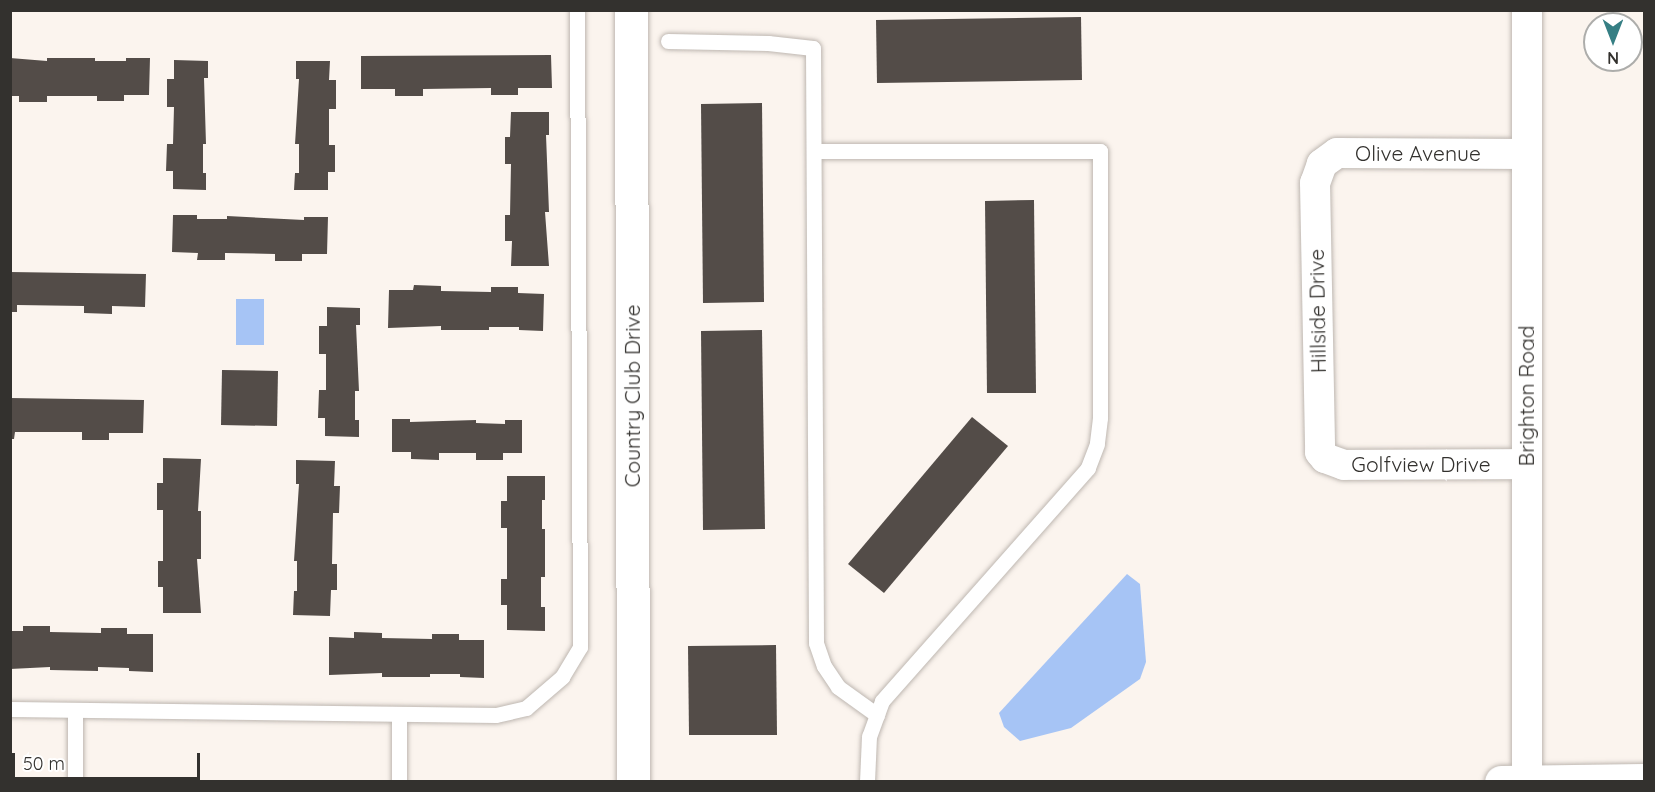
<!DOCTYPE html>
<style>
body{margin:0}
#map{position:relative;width:1655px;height:792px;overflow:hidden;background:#fbf4ee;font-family:Quicksand,sans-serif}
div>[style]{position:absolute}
.water>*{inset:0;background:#a6c4f5}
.building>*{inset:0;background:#534c48}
.roads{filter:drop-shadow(0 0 2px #beb7b1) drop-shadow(0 0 2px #beb7b1)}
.lane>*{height:15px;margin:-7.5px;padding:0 7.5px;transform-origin:7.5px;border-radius:7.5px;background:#fff}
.street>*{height:30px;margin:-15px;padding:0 15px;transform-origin:15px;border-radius:15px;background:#fff}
.secondary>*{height:33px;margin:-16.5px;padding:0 16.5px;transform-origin:16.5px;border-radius:16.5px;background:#fff}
span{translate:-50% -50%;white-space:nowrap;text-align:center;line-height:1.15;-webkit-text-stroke:6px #fff;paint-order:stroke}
.street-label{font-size:21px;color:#33312e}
.frame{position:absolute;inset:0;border:12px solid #33312e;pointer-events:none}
.north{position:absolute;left:1583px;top:12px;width:60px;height:60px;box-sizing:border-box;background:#fff;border:2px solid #adadab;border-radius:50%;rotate:180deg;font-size:16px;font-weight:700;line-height:24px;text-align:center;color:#33312e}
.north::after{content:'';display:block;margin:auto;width:21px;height:27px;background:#367f84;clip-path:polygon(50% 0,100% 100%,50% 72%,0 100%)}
.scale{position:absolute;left:12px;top:753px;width:188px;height:27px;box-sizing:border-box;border:3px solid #33312e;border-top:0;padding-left:8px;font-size:18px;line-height:21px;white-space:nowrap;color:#33312e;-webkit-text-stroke:4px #fff;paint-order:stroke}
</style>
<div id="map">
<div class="water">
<i style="clip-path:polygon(236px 299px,264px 299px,264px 345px,236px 345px)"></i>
<i style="clip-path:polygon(1127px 574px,1140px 584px,1146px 662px,1140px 679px,1071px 728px,1020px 741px,1004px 727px,999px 713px)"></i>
</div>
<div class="building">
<i style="clip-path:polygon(1081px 17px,1082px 80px,877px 83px,876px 20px)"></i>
<i style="clip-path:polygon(551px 55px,552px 88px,518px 88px,518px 95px,491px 95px,491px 88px,423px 89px,423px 96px,395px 96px,395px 89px,361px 89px,361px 56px)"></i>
<i style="clip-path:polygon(10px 58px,47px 61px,47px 58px,95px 58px,95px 61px,126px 61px,126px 58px,150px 58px,149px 95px,124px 95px,124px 101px,97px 101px,97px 96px,47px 96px,47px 102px,19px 102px,19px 96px,10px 96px)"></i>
<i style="clip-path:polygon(174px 60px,208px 61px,208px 78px,204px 78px,206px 144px,203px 144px,203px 173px,206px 173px,206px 190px,173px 189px,173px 171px,166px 171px,167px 144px,173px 144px,174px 107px,167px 107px,167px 79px,174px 79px)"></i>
<i style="clip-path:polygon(296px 61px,330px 61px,329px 80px,336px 80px,336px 109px,329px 109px,329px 145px,335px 145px,335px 172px,328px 172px,328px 190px,294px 190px,295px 173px,299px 173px,299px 144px,295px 144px,299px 79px,296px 79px)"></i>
<i style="clip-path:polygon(762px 103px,764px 302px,703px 303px,701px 104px)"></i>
<i style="clip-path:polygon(511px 112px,549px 112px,549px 135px,546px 135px,549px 212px,545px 212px,549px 266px,511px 266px,512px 241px,505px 241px,505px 215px,510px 215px,511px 164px,505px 164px,505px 137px,510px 137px)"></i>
<i style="clip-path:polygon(1034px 200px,1036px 393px,987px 393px,985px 201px)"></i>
<i style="clip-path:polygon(173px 215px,197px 215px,197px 219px,227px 219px,227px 216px,304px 220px,304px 217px,328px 217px,327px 254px,302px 254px,302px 261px,275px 261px,275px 254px,225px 253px,225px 260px,197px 260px,198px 253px,172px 252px)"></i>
<i style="clip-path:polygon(10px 272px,146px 274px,145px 307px,112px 306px,112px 314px,84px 313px,84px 306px,17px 305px,17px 312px,10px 312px)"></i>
<i style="clip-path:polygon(414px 285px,441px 286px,441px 291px,491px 292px,491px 287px,518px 287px,518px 293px,544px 294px,543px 331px,519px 330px,519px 327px,489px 327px,489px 330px,441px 330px,441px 326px,388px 328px,389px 290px,413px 290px)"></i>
<i style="clip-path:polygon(327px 307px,360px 308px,360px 325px,356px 325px,359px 391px,355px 391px,355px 420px,359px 420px,359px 437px,325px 436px,325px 418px,318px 418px,319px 390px,326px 390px,326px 354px,319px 354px,319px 326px,327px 326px)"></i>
<i style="clip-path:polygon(762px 330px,765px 529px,703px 530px,701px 331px)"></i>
<i style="clip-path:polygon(222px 370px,278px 371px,277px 426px,221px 425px)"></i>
<i style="clip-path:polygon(10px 398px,144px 400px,143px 433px,109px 433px,109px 440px,82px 440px,82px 432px,15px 432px,14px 439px,10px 439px)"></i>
<i style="clip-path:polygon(972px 417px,1008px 446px,884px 593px,848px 564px)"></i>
<i style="clip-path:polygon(392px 419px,410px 419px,410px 422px,476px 420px,476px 423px,505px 424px,505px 420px,522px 420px,522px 453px,503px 453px,503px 460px,476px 460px,476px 453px,439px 453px,439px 460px,411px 459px,411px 452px,392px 452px)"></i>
<i style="clip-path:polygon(163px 458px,201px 459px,198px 511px,201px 511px,201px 559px,197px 559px,201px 613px,163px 613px,163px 587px,158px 587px,158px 561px,163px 561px,163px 510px,157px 510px,157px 483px,163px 483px)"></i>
<i style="clip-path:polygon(296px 460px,335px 461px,334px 486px,340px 486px,339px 513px,333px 513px,332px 564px,337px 564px,337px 590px,331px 590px,330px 616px,293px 615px,294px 591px,297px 591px,297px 561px,294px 561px,299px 484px,296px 484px)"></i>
<i style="clip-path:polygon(507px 476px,545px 476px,545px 500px,542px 500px,542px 529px,545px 529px,545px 577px,541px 577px,541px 607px,545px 607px,545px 631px,507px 630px,507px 605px,501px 605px,501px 579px,507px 579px,507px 528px,501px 528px,501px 501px,507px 501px)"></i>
<i style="clip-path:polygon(23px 626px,50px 626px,50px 632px,101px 633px,101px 628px,127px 628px,127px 634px,153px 634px,153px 672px,129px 671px,129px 668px,98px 667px,98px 671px,50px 670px,50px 667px,10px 669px,10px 631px,23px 631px)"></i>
<i style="clip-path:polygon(354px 632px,382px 633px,382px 638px,432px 639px,432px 634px,459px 634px,459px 640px,484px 640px,484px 678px,460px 677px,460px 674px,430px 674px,430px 677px,382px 677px,382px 673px,329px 675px,329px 637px,354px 638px)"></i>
<i style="clip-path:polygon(776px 645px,777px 735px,689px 735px,688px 646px)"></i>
</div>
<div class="roads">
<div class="lane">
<i style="left:668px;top:41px;width:100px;rotate:1.1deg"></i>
<i style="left:768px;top:43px;width:45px;rotate:6.3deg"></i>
<i style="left:813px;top:48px;width:595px;rotate:89.71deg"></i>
<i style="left:816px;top:643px;width:24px;rotate:71deg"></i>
<i style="left:824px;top:666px;width:25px;rotate:56deg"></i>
<i style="left:838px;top:687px;width:48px;rotate:35.7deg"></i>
<i style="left:814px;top:151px;width:286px"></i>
<i style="left:1100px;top:151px;width:267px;rotate:90deg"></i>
<i style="left:1100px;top:418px;width:26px;rotate:97deg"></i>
<i style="left:1097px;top:444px;width:26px;rotate:111deg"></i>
<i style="left:1088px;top:468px;width:311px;rotate:131.5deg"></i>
<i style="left:882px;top:701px;width:37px;rotate:110deg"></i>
<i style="left:869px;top:736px;width:46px;rotate:92.5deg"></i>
<i style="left:10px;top:709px;width:486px;rotate:0.7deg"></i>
<i style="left:496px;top:715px;width:31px;rotate:-13deg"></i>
<i style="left:526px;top:708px;width:48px;rotate:-40.7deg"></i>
<i style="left:562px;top:677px;width:35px;rotate:-59deg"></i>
<i style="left:580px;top:647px;width:637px;rotate:-90.27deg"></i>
<i style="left:399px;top:714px;width:68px;rotate:90deg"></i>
<i style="left:75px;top:782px;width:72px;rotate:-90deg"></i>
</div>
<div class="street">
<i style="left:1527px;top:10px;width:771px;rotate:90deg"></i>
<i style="left:1526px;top:154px;width:189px;rotate:-179.7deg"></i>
<i style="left:1337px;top:153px;width:19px;rotate:144deg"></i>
<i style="left:1322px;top:164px;width:20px;rotate:110deg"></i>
<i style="left:1315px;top:183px;width:269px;rotate:88.9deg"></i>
<i style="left:1320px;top:452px;width:8px;rotate:50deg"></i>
<i style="left:1325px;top:458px;width:20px;rotate:20deg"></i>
<i style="left:1344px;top:465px;width:182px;rotate:-0.3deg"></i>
</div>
<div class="secondary">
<i style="left:631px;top:10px;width:772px;rotate:89.85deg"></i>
<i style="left:1501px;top:782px;width:143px;rotate:-0.8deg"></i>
</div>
</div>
<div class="street-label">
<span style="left:1418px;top:153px">Olive Avenue</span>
<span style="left:1317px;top:311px;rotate:-91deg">Hillside Drive</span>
<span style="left:632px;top:396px;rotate:-90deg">Country Club Drive</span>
<span style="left:1526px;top:396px;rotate:-90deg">Brighton Road</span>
<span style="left:1421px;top:464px">Golfview Drive</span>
</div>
<div class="frame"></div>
<div class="north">N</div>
<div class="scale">50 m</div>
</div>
